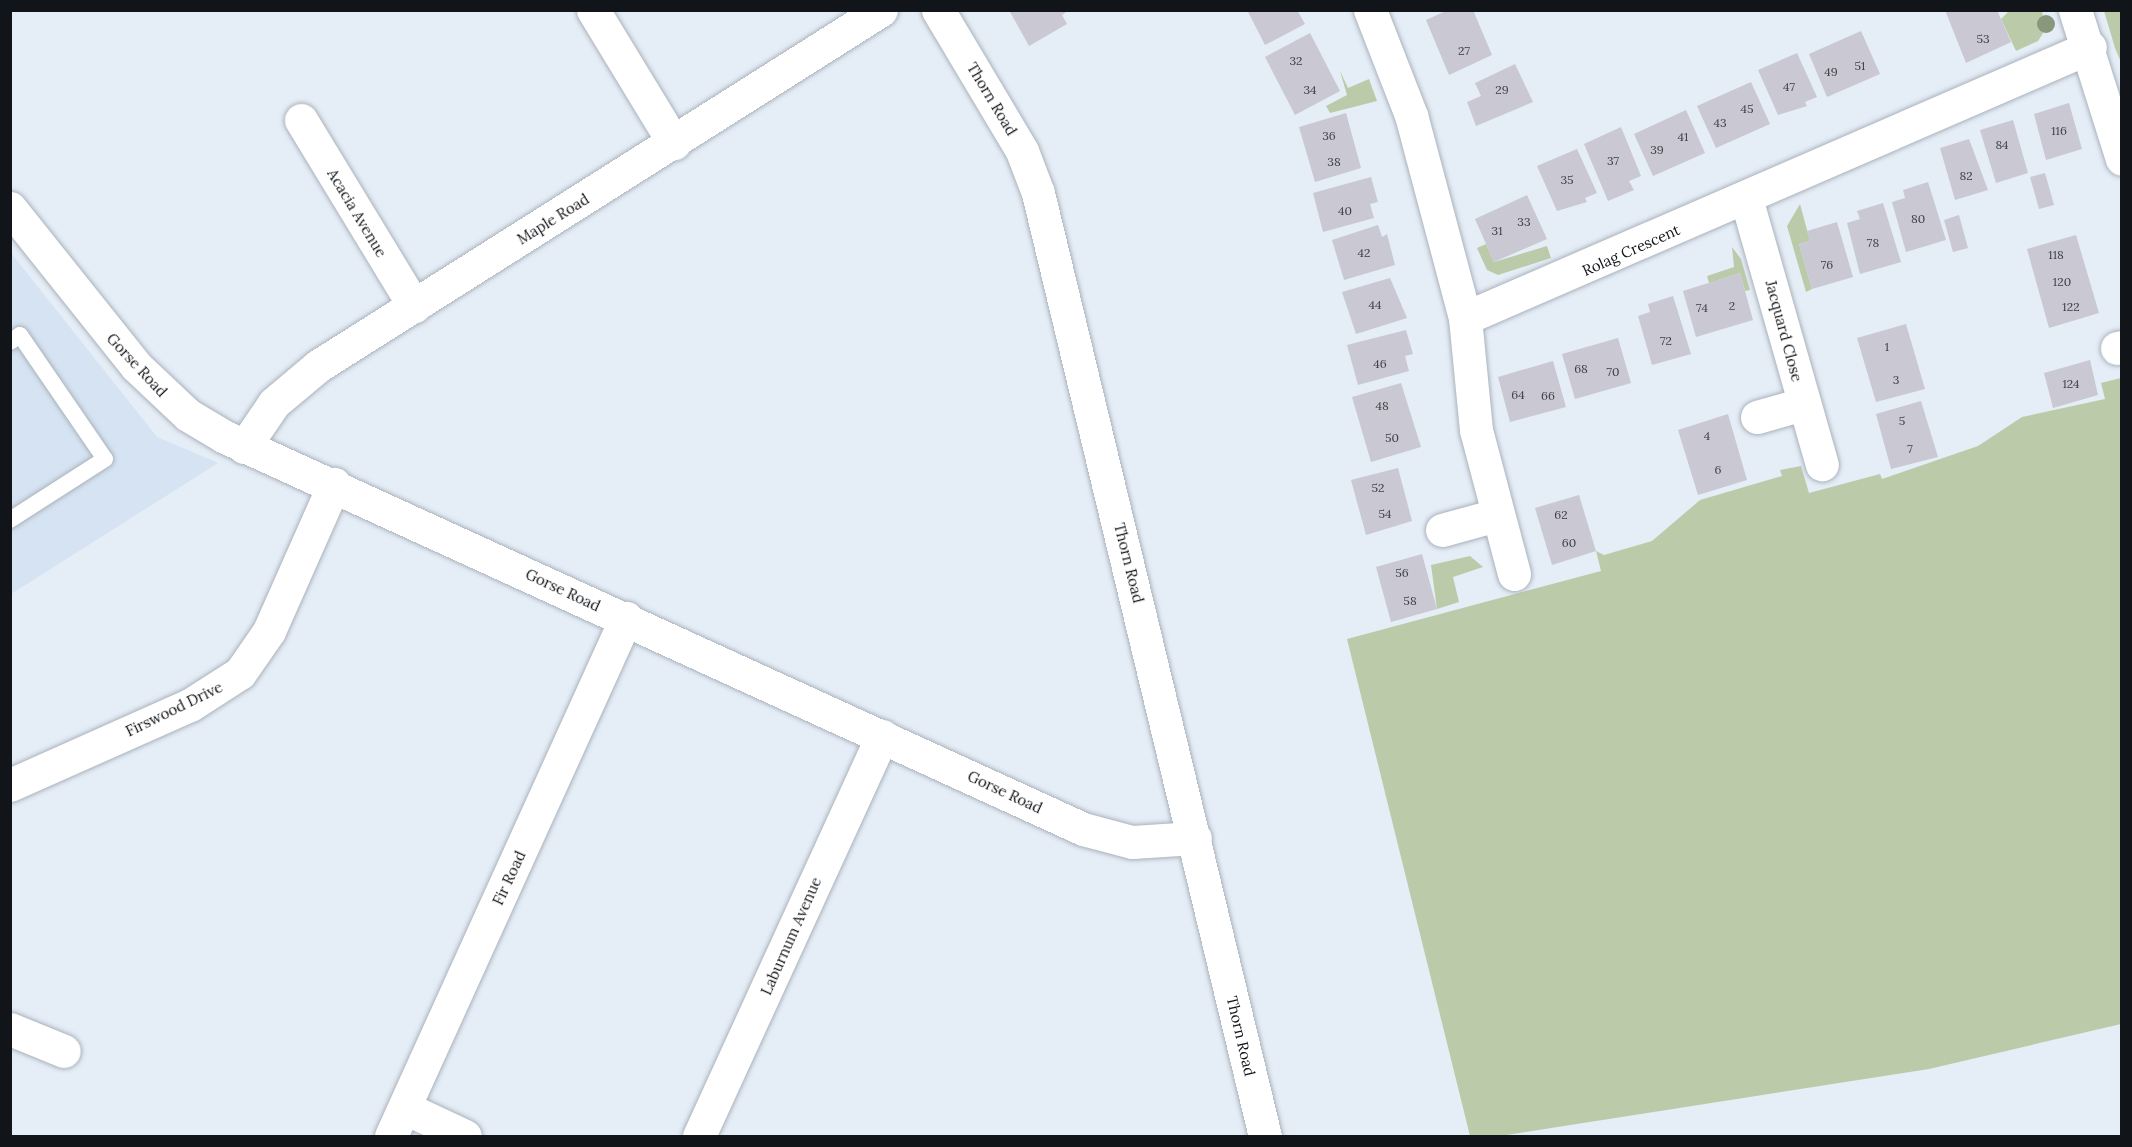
<!DOCTYPE html>
<style>
body{margin:0}
#map{position:relative;width:2132px;height:1147px;overflow:hidden;background:#e5edf7;font-family:Lora,serif}
div>[style]{position:absolute}
.built>*{inset:0;background:#d5e3f2}
.green>*{inset:0;background:#bbcbaa}
.building>*{inset:0;background:#c9c8d3}
.roads{filter:drop-shadow(0 0 2px #aab2bb) drop-shadow(0 0 2px #aab2bb)}
.lane>*{height:16px;margin:-8px;padding:0 8px;transform-origin:8px;border-radius:8px;background:#fff}
.street>*{height:33px;margin:-16.5px;padding:0 16.5px;transform-origin:16.5px;border-radius:16.5px;background:#fff}
.trees>*{width:18px;height:18px;margin:-9px;border-radius:50%;background:#88987c}
span{translate:-50% -50%;white-space:nowrap;text-align:center;line-height:1.15;-webkit-text-stroke:4.5px #fff;paint-order:stroke}
.number-label{font-size:12px;color:#3f4147}
.number-label span{-webkit-text-stroke-width:0}
.street-label{font-size:15px;color:#111418}
.frame{position:absolute;inset:0;border:12px solid #111418;pointer-events:none}
</style>
<div id="map">
<div class="built">
<i style="clip-path:polygon(11px 253px,157px 437px,218px 463px,11px 594px)"></i>
</div>
<div class="green">
<i style="clip-path:polygon(2009px 11px,2042px 11px,2045px 30px,2038px 41px,2016px 51px,2001px 19px)"></i>
<i style="clip-path:polygon(2104px 11px,2121px 11px,2121px 62px,2115px 48px)"></i>
<i style="clip-path:polygon(1340px 71px,1348px 88px,1369px 79px,1377px 101px,1330px 113px,1326px 106px,1347px 95px)"></i>
<i style="clip-path:polygon(1800px 204px,1810px 241px,1799px 244px,1812px 289px,1806px 292px,1787px 226px)"></i>
<i style="clip-path:polygon(1486px 244px,1494px 262px,1547px 246px,1551px 258px,1498px 275px,1487px 270px,1477px 248px)"></i>
<i style="clip-path:polygon(1732px 247px,1741px 259px,1750px 290px,1745px 291px,1740px 273px,1709px 283px,1707px 276px,1734px 267px)"></i>
<i style="clip-path:polygon(2121px 378px,2121px 1024px,1929px 1069px,1500px 1136px,1470px 1136px,1347px 639px,1601px 571px,1596px 551px,1604px 555px,1652px 541px,1700px 500px,1782px 476px,1780px 470px,1801px 466px,1809px 493px,1880px 474px,1882px 479px,1978px 446px,2022px 417px,2105px 399px,2101px 383px)"></i>
<i style="clip-path:polygon(1470px 556px,1483px 567px,1453px 577px,1459px 602px,1437px 609px,1431px 565px)"></i>
</div>
<div class="building">
<i style="clip-path:polygon(1009px 10px,1069px 10px,1062px 15px,1067px 24px,1029px 46px)"></i>
<i style="clip-path:polygon(1247px 10px,1297px 10px,1305px 24px,1265px 45px)"></i>
<i style="clip-path:polygon(1448px 10px,1473px 10px,1492px 55px,1449px 75px,1426px 20px)"></i>
<i style="clip-path:polygon(1945px 10px,1997px 10px,2011px 42px,1966px 63px)"></i>
<i style="clip-path:polygon(1861px 31px,1880px 74px,1827px 97px,1809px 54px)"></i>
<i style="clip-path:polygon(1310px 33px,1340px 91px,1295px 115px,1265px 57px)"></i>
<i style="clip-path:polygon(1797px 53px,1817px 97px,1805px 102px,1807px 106px,1778px 115px,1758px 70px)"></i>
<i style="clip-path:polygon(1515px 64px,1533px 102px,1476px 126px,1467px 102px,1481px 96px,1475px 83px)"></i>
<i style="clip-path:polygon(1751px 82px,1770px 124px,1716px 148px,1697px 106px)"></i>
<i style="clip-path:polygon(2069px 103px,2082px 149px,2046px 160px,2034px 114px)"></i>
<i style="clip-path:polygon(1686px 110px,1705px 153px,1653px 176px,1634px 134px)"></i>
<i style="clip-path:polygon(1346px 113px,1361px 168px,1315px 182px,1299px 127px)"></i>
<i style="clip-path:polygon(2013px 120px,2028px 173px,1996px 183px,1980px 130px)"></i>
<i style="clip-path:polygon(1621px 127px,1641px 176px,1629px 181px,1634px 190px,1608px 201px,1584px 144px)"></i>
<i style="clip-path:polygon(1969px 139px,1988px 190px,1955px 200px,1940px 148px)"></i>
<i style="clip-path:polygon(1577px 149px,1597px 193px,1585px 198px,1587px 202px,1557px 211px,1537px 166px)"></i>
<i style="clip-path:polygon(2045px 173px,2054px 205px,2039px 209px,2030px 177px)"></i>
<i style="clip-path:polygon(1371px 177px,1378px 202px,1370px 204px,1374px 218px,1323px 232px,1313px 193px)"></i>
<i style="clip-path:polygon(1928px 182px,1946px 240px,1906px 252px,1892px 202px,1905px 198px,1903px 190px)"></i>
<i style="clip-path:polygon(1527px 195px,1547px 239px,1494px 262px,1475px 219px)"></i>
<i style="clip-path:polygon(1883px 203px,1901px 262px,1860px 274px,1847px 223px,1860px 219px,1857px 211px)"></i>
<i style="clip-path:polygon(1959px 215px,1968px 248px,1953px 252px,1944px 220px)"></i>
<i style="clip-path:polygon(1837px 222px,1853px 277px,1812px 289px,1799px 244px,1810px 241px,1807px 231px)"></i>
<i style="clip-path:polygon(1378px 225px,1382px 237px,1387px 234px,1395px 265px,1344px 280px,1332px 240px)"></i>
<i style="clip-path:polygon(2076px 235px,2099px 313px,2049px 328px,2027px 249px)"></i>
<i style="clip-path:polygon(1740px 273px,1753px 320px,1696px 337px,1683px 291px)"></i>
<i style="clip-path:polygon(1390px 278px,1407px 318px,1356px 334px,1342px 292px)"></i>
<i style="clip-path:polygon(1673px 296px,1691px 354px,1652px 365px,1638px 316px,1650px 312px,1648px 304px)"></i>
<i style="clip-path:polygon(1906px 324px,1925px 389px,1876px 402px,1857px 338px)"></i>
<i style="clip-path:polygon(1406px 330px,1413px 354px,1405px 356px,1409px 371px,1358px 385px,1347px 345px)"></i>
<i style="clip-path:polygon(1618px 338px,1631px 383px,1575px 399px,1562px 354px)"></i>
<i style="clip-path:polygon(2090px 360px,2098px 395px,2053px 408px,2044px 373px)"></i>
<i style="clip-path:polygon(1553px 361px,1566px 407px,1510px 422px,1498px 377px)"></i>
<i style="clip-path:polygon(1401px 383px,1421px 447px,1371px 462px,1352px 397px)"></i>
<i style="clip-path:polygon(1921px 401px,1938px 457px,1891px 469px,1876px 414px)"></i>
<i style="clip-path:polygon(1728px 414px,1747px 480px,1698px 495px,1678px 430px)"></i>
<i style="clip-path:polygon(1398px 468px,1412px 521px,1366px 535px,1351px 480px)"></i>
<i style="clip-path:polygon(1579px 495px,1596px 551px,1552px 565px,1535px 508px)"></i>
<i style="clip-path:polygon(1422px 554px,1437px 609px,1391px 622px,1376px 567px)"></i>
</div>
<div class="roads">
<div class="lane">
<i style="left:10px;top:342px;width:12px;rotate:-35deg"></i>
<i style="left:20px;top:335px;width:150px;rotate:55.6deg"></i>
<i style="left:105px;top:459px;width:113px;rotate:147.3deg"></i>
</div>
<div class="street">
<i style="left:593px;top:10px;width:156px;rotate:58.7deg"></i>
<i style="left:938px;top:10px;width:164px;rotate:59.2deg"></i>
<i style="left:1022px;top:151px;width:45px;rotate:69.1deg"></i>
<i style="left:1038px;top:193px;width:970px;rotate:76.47deg"></i>
<i style="left:1370px;top:10px;width:113px;rotate:68.7deg"></i>
<i style="left:1411px;top:115px;width:210px;rotate:75.1deg"></i>
<i style="left:1465px;top:318px;width:681px;rotate:-23.44deg"></i>
<i style="left:2075px;top:10px;width:156px;rotate:72.5deg"></i>
<i style="left:301px;top:120px;width:218px;rotate:58.7deg"></i>
<i style="left:1746px;top:198px;width:277px;rotate:74.1deg"></i>
<i style="left:10px;top:208px;width:202px;rotate:51.4deg"></i>
<i style="left:136px;top:366px;width:71px;rotate:43.3deg"></i>
<i style="left:188px;top:415px;width:43px;rotate:30.7deg"></i>
<i style="left:225px;top:437px;width:943px;rotate:24.55deg"></i>
<i style="left:1083px;top:829px;width:51px;rotate:14.9deg"></i>
<i style="left:1132px;top:842px;width:63px;rotate:-3.6deg"></i>
<i style="left:1465px;top:318px;width:113px;rotate:84.4deg"></i>
<i style="left:1476px;top:430px;width:149px;rotate:75.2deg"></i>
<i style="left:2117px;top:348px;width:5px;rotate:-11deg"></i>
<i style="left:1757px;top:417px;width:48px;rotate:-15.8deg"></i>
<i style="left:244px;top:447px;width:53px;rotate:-55.7deg"></i>
<i style="left:274px;top:403px;width:57px;rotate:-40.1deg"></i>
<i style="left:318px;top:366px;width:666px;rotate:-32.31deg"></i>
<i style="left:1442px;top:530px;width:57px;rotate:-15.3deg"></i>
<i style="left:10px;top:785px;width:197px;rotate:-24deg"></i>
<i style="left:190px;top:705px;width:59px;rotate:-32.6deg"></i>
<i style="left:240px;top:673px;width:51px;rotate:-55.4deg"></i>
<i style="left:269px;top:631px;width:161px;rotate:-66.1deg"></i>
<i style="left:10px;top:1029px;width:58px;rotate:22.2deg"></i>
<i style="left:405px;top:1108px;width:66px;rotate:25deg"></i>
<i style="left:391px;top:1136px;width:569px;rotate:-65.6deg"></i>
<i style="left:699px;top:1136px;width:440px;rotate:-65.4deg"></i>
</div>
</div>
<div class="trees">
<i style="left:2046px;top:24px"></i>
</div>
<div class="number-label">
<span style="left:1983px;top:39px">53</span>
<span style="left:1464px;top:51px">27</span>
<span style="left:1296px;top:61px">32</span>
<span style="left:1860px;top:66px">51</span>
<span style="left:1831px;top:72px">49</span>
<span style="left:1789px;top:87px">47</span>
<span style="left:1310px;top:90px">34</span>
<span style="left:1502px;top:90px">29</span>
<span style="left:1747px;top:109px">45</span>
<span style="left:1720px;top:123px">43</span>
<span style="left:2059px;top:131px">116</span>
<span style="left:1329px;top:136px">36</span>
<span style="left:1683px;top:137px">41</span>
<span style="left:2002px;top:145px">84</span>
<span style="left:1657px;top:150px">39</span>
<span style="left:1613px;top:161px">37</span>
<span style="left:1334px;top:162px">38</span>
<span style="left:1966px;top:176px">82</span>
<span style="left:1567px;top:180px">35</span>
<span style="left:1345px;top:211px">40</span>
<span style="left:1918px;top:219px">80</span>
<span style="left:1524px;top:222px">33</span>
<span style="left:1497px;top:231px">31</span>
<span style="left:1873px;top:243px">78</span>
<span style="left:1364px;top:253px">42</span>
<span style="left:2056px;top:255px">118</span>
<span style="left:1827px;top:265px">76</span>
<span style="left:2062px;top:282px">120</span>
<span style="left:1375px;top:305px">44</span>
<span style="left:1732px;top:306px">2</span>
<span style="left:2071px;top:307px">122</span>
<span style="left:1702px;top:308px">74</span>
<span style="left:1666px;top:341px">72</span>
<span style="left:1887px;top:347px">1</span>
<span style="left:1380px;top:364px">46</span>
<span style="left:1581px;top:369px">68</span>
<span style="left:1613px;top:372px">70</span>
<span style="left:1896px;top:380px">3</span>
<span style="left:2071px;top:384px">124</span>
<span style="left:1518px;top:395px">64</span>
<span style="left:1548px;top:396px">66</span>
<span style="left:1382px;top:406px">48</span>
<span style="left:1902px;top:421px">5</span>
<span style="left:1707px;top:436px">4</span>
<span style="left:1392px;top:438px">50</span>
<span style="left:1910px;top:449px">7</span>
<span style="left:1718px;top:470px">6</span>
<span style="left:1378px;top:488px">52</span>
<span style="left:1385px;top:514px">54</span>
<span style="left:1561px;top:515px">62</span>
<span style="left:1569px;top:543px">60</span>
<span style="left:1402px;top:573px">56</span>
<span style="left:1410px;top:601px">58</span>
</div>
<div class="street-label">
<span style="left:992px;top:99px;rotate:59deg">Thorn Road</span>
<span style="left:357px;top:213px;rotate:59deg">Acacia Avenue</span>
<span style="left:553px;top:219px;rotate:-32deg">Maple Road</span>
<span style="left:1631px;top:250px;rotate:-24deg">Rolag Crescent</span>
<span style="left:1784px;top:331px;rotate:75deg">Jacquard Close</span>
<span style="left:137px;top:365px;rotate:47deg">Gorse Road</span>
<span style="left:1129px;top:563px;rotate:76deg">Thorn Road</span>
<span style="left:563px;top:590px;rotate:25deg">Gorse Road</span>
<span style="left:174px;top:709px;rotate:-26deg">Firswood Drive</span>
<span style="left:1005px;top:792px;rotate:25deg">Gorse Road</span>
<span style="left:509px;top:878px;rotate:-65deg">Fir Road</span>
<span style="left:791px;top:936px;rotate:-66deg">Laburnum Avenue</span>
<span style="left:1241px;top:1036px;rotate:77deg">Thorn Road</span>
</div>
<div class="frame"></div>
</div>
